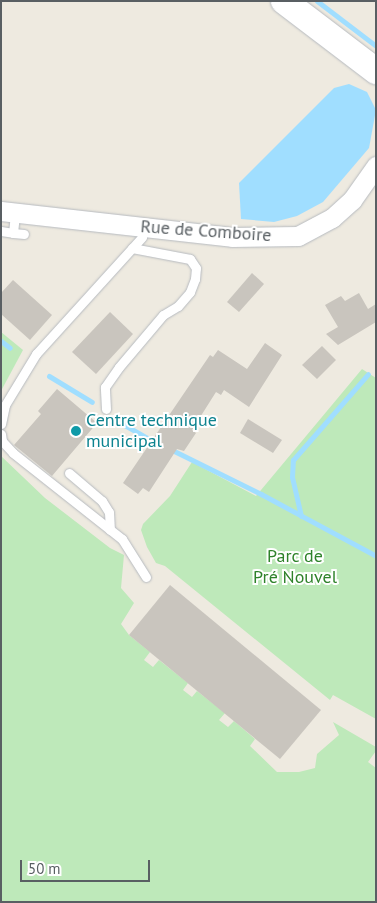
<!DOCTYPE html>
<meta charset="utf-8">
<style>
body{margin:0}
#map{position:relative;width:377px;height:903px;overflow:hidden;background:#eeeae0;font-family:"PT Sans",sans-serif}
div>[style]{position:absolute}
.green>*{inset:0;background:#bee9ba}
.water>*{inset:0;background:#a0deff}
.stream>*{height:5px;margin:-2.5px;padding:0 2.5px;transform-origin:2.5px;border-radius:2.5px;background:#a0deff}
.building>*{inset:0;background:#c9c5be}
.roads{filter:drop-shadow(0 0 1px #b6babf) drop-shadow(0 0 1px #b6babf)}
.lane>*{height:9px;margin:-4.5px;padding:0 4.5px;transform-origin:4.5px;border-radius:4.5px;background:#fff}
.street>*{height:19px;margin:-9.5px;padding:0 9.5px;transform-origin:9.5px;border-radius:9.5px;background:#fff}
.secondary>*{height:26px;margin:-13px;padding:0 13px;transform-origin:13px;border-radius:13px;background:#fff}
.dots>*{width:14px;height:14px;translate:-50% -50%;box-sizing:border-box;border:2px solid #fff;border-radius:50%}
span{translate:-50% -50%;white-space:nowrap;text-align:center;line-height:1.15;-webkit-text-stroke:4px #fff;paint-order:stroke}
.street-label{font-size:18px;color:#595f63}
.culture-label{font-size:18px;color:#0d838f}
.left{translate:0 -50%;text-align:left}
.park-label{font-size:18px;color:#2e822a}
.frame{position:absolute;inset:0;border:2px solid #595f63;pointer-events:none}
.scale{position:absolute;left:20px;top:860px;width:130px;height:22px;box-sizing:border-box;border:2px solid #595f63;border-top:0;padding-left:6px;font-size:15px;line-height:18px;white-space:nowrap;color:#595f63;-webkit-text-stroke:4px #fff;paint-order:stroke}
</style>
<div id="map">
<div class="green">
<i style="clip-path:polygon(1px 332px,23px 350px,1px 391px)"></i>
<i style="clip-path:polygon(362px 369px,376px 378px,376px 719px,333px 695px,330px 700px,165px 566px,156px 563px,147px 547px,141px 530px,143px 524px,170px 496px,192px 462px,256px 496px)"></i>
<i style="clip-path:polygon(1px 456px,45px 498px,110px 548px,124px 555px,121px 588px,134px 603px,121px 624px,129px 635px,150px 652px,144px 660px,153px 667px,159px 660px,188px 683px,183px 690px,192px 697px,197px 691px,225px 713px,219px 720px,228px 727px,234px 721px,255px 739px,250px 746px,277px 772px,299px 772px,315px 768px,317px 754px,339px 735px,333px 722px,376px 747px,376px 751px,368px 762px,376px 768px,376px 902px,1px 902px)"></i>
</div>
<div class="water">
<i style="clip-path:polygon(349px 84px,367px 92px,376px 110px,369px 148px,323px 202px,297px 216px,274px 222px,241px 219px,239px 183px,334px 88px)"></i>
</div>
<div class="stream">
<i style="left:317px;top:1px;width:74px;rotate:37.3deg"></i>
<i style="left:1px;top:341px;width:11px;rotate:38deg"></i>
<i style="left:49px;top:376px;width:50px;rotate:31.2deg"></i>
<i style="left:121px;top:423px;width:40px;rotate:29.7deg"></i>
<i style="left:170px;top:449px;width:102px;rotate:26.3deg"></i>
<i style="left:261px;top:494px;width:131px;rotate:28.3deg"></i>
<i style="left:301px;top:516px;width:40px;rotate:-103deg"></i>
<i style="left:292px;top:477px;width:17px;rotate:-87deg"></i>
<i style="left:293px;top:460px;width:114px;rotate:-48.9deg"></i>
</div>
<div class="building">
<i style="clip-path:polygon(252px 273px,264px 284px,239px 312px,227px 302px)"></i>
<i style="clip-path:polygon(13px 280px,52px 315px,30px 340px,1px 314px,1px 293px)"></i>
<i style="clip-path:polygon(359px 293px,368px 309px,376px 304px,376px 322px,338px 345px,326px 334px,338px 327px,325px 305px,341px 296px,345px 301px)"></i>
<i style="clip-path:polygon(110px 312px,133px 334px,96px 374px,72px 352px)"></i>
<i style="clip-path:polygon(265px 343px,282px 355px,249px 407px,224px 390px,221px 395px,216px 392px,192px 430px,196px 433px,184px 451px,177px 449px,149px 492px,143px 488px,138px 494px,123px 483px,210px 355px,213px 357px,218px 350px,247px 369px)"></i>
<i style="clip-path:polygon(322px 346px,336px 360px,317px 379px,302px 365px)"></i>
<i style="clip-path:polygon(57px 389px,97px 423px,52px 476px,14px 445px,41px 414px,38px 411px)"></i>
<i style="clip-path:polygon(248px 419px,282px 440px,273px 453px,240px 433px)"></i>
<i style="clip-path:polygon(170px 585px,321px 710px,280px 759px,129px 635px)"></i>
</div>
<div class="roads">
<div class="lane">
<i style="left:1px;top:231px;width:12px;rotate:9deg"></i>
<i style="left:13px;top:233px;width:20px;rotate:-84deg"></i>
<i style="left:13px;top:233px;width:11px;rotate:5deg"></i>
<i style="left:106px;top:409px;width:22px;rotate:-93deg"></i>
<i style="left:105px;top:387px;width:24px;rotate:-55deg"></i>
<i style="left:119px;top:367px;width:68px;rotate:-49.8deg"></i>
<i style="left:163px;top:315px;width:17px;rotate:-31deg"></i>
<i style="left:178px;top:306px;width:18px;rotate:-49deg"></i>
<i style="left:190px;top:292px;width:14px;rotate:-69deg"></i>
<i style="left:195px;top:279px;width:11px;rotate:-85deg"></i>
<i style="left:196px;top:268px;width:11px;rotate:-124deg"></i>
<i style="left:190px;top:259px;width:59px;rotate:-169.3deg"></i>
<i style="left:1px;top:424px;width:19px;rotate:-78deg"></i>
<i style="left:5px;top:405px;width:60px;rotate:-58.7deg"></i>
<i style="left:36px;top:354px;width:158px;rotate:-47.8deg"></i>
<i style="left:1px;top:434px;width:7px;rotate:82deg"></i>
<i style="left:2px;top:441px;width:16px;rotate:47deg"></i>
<i style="left:13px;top:453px;width:139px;rotate:38.3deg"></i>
<i style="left:122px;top:539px;width:45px;rotate:57.7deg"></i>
<i style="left:69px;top:473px;width:43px;rotate:40.3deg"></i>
<i style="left:102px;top:501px;width:13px;rotate:58deg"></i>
<i style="left:109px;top:512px;width:18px;rotate:87deg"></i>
</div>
<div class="street">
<i style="left:1px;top:211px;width:232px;rotate:6.4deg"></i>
<i style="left:232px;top:237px;width:66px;rotate:-0.9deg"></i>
<i style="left:298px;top:236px;width:38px;rotate:-28deg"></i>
<i style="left:332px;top:218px;width:27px;rotate:-42deg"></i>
<i style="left:352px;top:200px;width:42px;rotate:-54.8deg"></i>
</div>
<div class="secondary">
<i style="left:284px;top:1px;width:116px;rotate:37.3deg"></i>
</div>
</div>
<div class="dots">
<i style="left:76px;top:431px;background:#0f9aa8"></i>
</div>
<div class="street-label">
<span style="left:206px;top:231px;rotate:4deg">Rue de Comboire</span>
</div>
<div class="culture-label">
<span class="left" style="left:86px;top:431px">Centre technique<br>municipal</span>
</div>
<div class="park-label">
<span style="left:295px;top:567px">Parc de<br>Pré Nouvel</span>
</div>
<div class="frame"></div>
<div class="scale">50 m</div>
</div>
